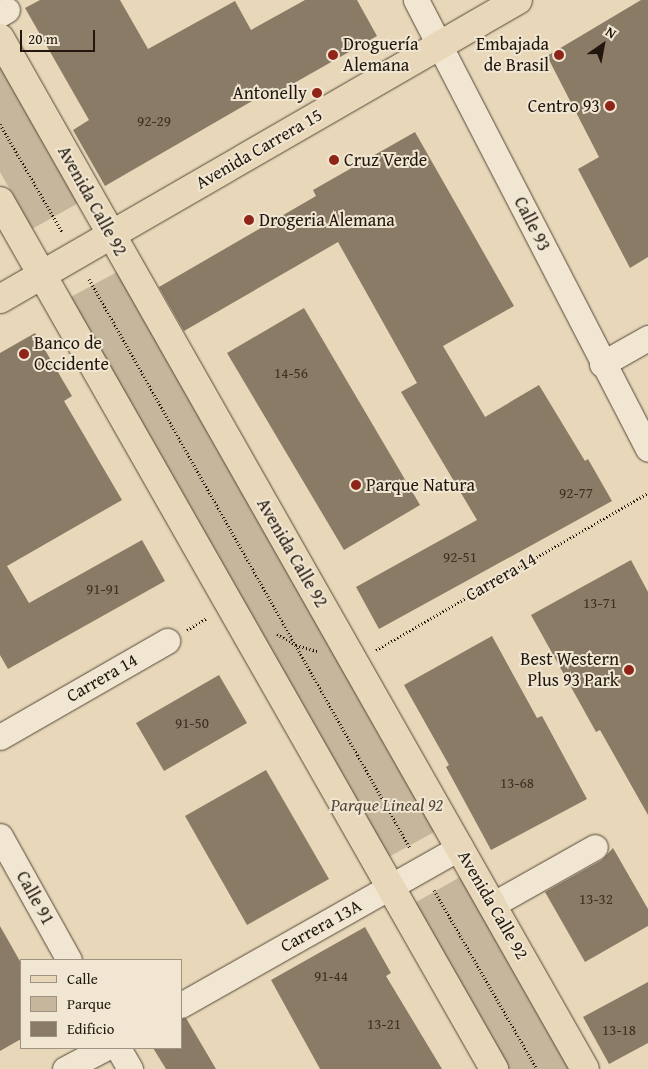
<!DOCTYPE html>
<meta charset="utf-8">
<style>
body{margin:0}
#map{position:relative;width:648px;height:1069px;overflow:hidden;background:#e8d8b9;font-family:"Gentium Book Plus",serif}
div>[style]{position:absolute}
.green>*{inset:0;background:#c6b79c}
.building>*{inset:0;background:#897b66}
.path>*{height:3px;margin-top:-1.5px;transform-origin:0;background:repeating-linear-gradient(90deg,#22170d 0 1px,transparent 0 3.5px)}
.roads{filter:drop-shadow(0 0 1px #544738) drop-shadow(0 0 1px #544738)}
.minor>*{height:25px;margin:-12.5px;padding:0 12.5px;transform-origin:12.5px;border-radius:12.5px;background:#f0e6d2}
.major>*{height:28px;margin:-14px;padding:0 14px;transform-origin:14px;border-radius:14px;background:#e8d8b9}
.dots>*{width:14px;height:14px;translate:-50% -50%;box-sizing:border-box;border:2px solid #f0e6d2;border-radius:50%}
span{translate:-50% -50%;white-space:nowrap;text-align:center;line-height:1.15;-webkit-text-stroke:4px #f0e6d2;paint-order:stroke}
.number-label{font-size:15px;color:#3c3023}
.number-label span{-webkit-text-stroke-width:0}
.poi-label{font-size:18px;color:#22170d}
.left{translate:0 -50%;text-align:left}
.right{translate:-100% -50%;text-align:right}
.street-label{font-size:18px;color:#22170d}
.park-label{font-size:18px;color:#534738;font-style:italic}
.legend{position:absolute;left:20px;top:959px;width:162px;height:90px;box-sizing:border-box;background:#f0e6d2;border:1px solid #9e9383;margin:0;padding:6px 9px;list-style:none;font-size:15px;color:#22170d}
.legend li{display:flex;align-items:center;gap:10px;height:25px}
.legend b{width:25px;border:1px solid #9e9383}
.north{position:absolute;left:578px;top:20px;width:50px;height:50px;-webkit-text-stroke:4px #f0e6d2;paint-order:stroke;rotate:33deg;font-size:14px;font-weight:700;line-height:20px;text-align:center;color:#22170d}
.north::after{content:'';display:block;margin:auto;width:18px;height:22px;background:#22170d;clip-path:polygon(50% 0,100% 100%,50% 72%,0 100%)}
.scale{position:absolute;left:20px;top:30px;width:75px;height:22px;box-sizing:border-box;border:2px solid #22170d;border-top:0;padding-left:6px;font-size:15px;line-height:18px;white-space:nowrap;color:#22170d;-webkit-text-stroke:4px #f0e6d2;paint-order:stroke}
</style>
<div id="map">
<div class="green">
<i style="clip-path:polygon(0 57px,82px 201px,32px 229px,0 172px)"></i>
<i style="clip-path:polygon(117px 272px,436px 831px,385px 859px,67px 299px)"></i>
<i style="clip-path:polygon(460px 877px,570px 1069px,503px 1069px,411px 905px)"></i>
</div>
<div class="building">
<i style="clip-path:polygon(40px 0,120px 0,148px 49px,235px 1px,251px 30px,305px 0,357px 0,377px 36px,275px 94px,273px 89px,105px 186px,73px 130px,89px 120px,25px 8px)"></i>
<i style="clip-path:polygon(641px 0,648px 0,648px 257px,630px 268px,578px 169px,599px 157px,547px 56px)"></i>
<i style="clip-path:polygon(415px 132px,514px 306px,443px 346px,485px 417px,539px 385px,585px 461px,588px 459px,612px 501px,379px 629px,356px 587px,477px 520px,401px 392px,417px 383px,338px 242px,184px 331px,159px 287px,316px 196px,313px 190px)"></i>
<i style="clip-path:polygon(304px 308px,420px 505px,344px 550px,227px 353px)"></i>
<i style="clip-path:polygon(35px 333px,72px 396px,64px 401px,122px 500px,7px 566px,29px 603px,142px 540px,165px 581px,8px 669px,0 655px,0 353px)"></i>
<i style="clip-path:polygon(631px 560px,648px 592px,648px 815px,600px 730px,596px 732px,531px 615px)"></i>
<i style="clip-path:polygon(492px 636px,537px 718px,542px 716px,587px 799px,491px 850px,446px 767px,449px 765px,404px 685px)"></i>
<i style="clip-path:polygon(219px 675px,247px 723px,164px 771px,136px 723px)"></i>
<i style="clip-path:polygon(266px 770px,329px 879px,247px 925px,185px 816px)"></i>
<i style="clip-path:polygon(613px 848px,648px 909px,648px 926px,585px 962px,545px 892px,602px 860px)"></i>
<i style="clip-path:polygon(0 926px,21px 963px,21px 1039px,0 1051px)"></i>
<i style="clip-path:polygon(365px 927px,391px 973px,386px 976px,442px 1069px,320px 1069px,271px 980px)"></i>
<i style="clip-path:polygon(648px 982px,648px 1043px,609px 1064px,583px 1017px)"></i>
<i style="clip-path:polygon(186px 1018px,216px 1069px,166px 1069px,153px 1048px,181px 1048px,181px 1019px)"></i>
</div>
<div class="path">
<i style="left:0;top:124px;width:125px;rotate:60.1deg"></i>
<i style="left:89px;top:279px;width:653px;rotate:60.57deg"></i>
<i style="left:187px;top:630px;width:23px;rotate:-31deg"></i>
<i style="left:277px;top:634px;width:22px;rotate:30deg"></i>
<i style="left:296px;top:645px;width:22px;rotate:16deg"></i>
<i style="left:376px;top:650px;width:314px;rotate:-30deg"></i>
<i style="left:434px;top:890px;width:207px;rotate:60.1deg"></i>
</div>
<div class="roads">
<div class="minor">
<i style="left:416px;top:0;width:505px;rotate:62.67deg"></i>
<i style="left:0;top:14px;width:8px;rotate:-30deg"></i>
<i style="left:602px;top:364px;width:53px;rotate:-29.5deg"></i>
<i style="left:0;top:737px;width:193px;rotate:-29.9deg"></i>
<i style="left:0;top:836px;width:142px;rotate:60.9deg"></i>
<i style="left:492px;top:905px;width:118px;rotate:-29.4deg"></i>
<i style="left:181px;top:1005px;width:321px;rotate:-29.5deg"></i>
<i style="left:118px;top:1048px;width:24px;rotate:60deg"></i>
<i style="left:65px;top:1069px;width:45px;rotate:-27.7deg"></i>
</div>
<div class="major">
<i style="left:0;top:38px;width:1185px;rotate:60.43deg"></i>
<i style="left:0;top:201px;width:999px;rotate:60.35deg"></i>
<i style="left:0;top:299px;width:598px;rotate:-29.99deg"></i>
</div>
</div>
<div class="dots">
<i style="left:333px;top:55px;background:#8f2418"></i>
<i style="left:559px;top:55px;background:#8f2418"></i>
<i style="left:317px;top:93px;background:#8f2418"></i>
<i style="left:610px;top:106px;background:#8f2418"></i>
<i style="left:334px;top:160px;background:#8f2418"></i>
<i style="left:249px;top:220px;background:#8f2418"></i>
<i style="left:24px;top:354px;background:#8f2418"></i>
<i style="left:356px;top:485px;background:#8f2418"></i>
<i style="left:629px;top:670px;background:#8f2418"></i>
</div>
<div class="number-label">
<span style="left:154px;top:121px">92-29</span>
<span style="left:291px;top:373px">14-56</span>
<span style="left:576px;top:493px">92-77</span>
<span style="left:460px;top:557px">92-51</span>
<span style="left:103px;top:589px">91-91</span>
<span style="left:600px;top:603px">13-71</span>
<span style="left:192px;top:723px">91-50</span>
<span style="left:517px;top:783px">13-68</span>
<span style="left:596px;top:899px">13-32</span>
<span style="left:331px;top:976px">91-44</span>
<span style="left:384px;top:1024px">13-21</span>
<span style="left:619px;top:1030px">13-18</span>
</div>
<div class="poi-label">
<span class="left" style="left:343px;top:55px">Droguería<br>Alemana</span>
<span class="right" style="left:549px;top:55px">Embajada<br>de Brasil</span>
<span class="right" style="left:307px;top:93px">Antonelly</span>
<span class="right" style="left:600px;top:106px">Centro 93</span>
<span class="left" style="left:344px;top:160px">Cruz Verde</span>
<span class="left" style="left:259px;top:220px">Drogeria Alemana</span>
<span class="left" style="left:34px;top:354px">Banco de<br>Occidente</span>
<span class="left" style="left:366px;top:485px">Parque Natura</span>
<span class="right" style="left:619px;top:670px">Best Western<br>Plus 93 Park</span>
</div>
<div class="street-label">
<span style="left:259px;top:149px;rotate:-30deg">Avenida Carrera 15</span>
<span style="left:92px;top:201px;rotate:61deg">Avenida Calle 92</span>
<span style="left:532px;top:224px;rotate:63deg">Calle 93</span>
<span style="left:292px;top:553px;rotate:60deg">Avenida Calle 92</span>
<span style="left:501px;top:577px;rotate:-30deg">Carrera 14</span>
<span style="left:102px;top:678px;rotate:-30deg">Carrera 14</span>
<span style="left:35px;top:898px;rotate:61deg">Calle 91</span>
<span style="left:493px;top:905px;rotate:60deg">Avenida Calle 92</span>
<span style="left:321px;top:926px;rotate:-29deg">Carrera 13A</span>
</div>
<div class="park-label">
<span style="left:387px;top:805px">Parque Lineal 92</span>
</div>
<ul class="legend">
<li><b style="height:6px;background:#e8d8b9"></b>Calle</li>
<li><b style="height:14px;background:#c6b79c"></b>Parque</li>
<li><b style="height:14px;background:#897b66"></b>Edificio</li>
</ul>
<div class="north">N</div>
<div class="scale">20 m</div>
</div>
